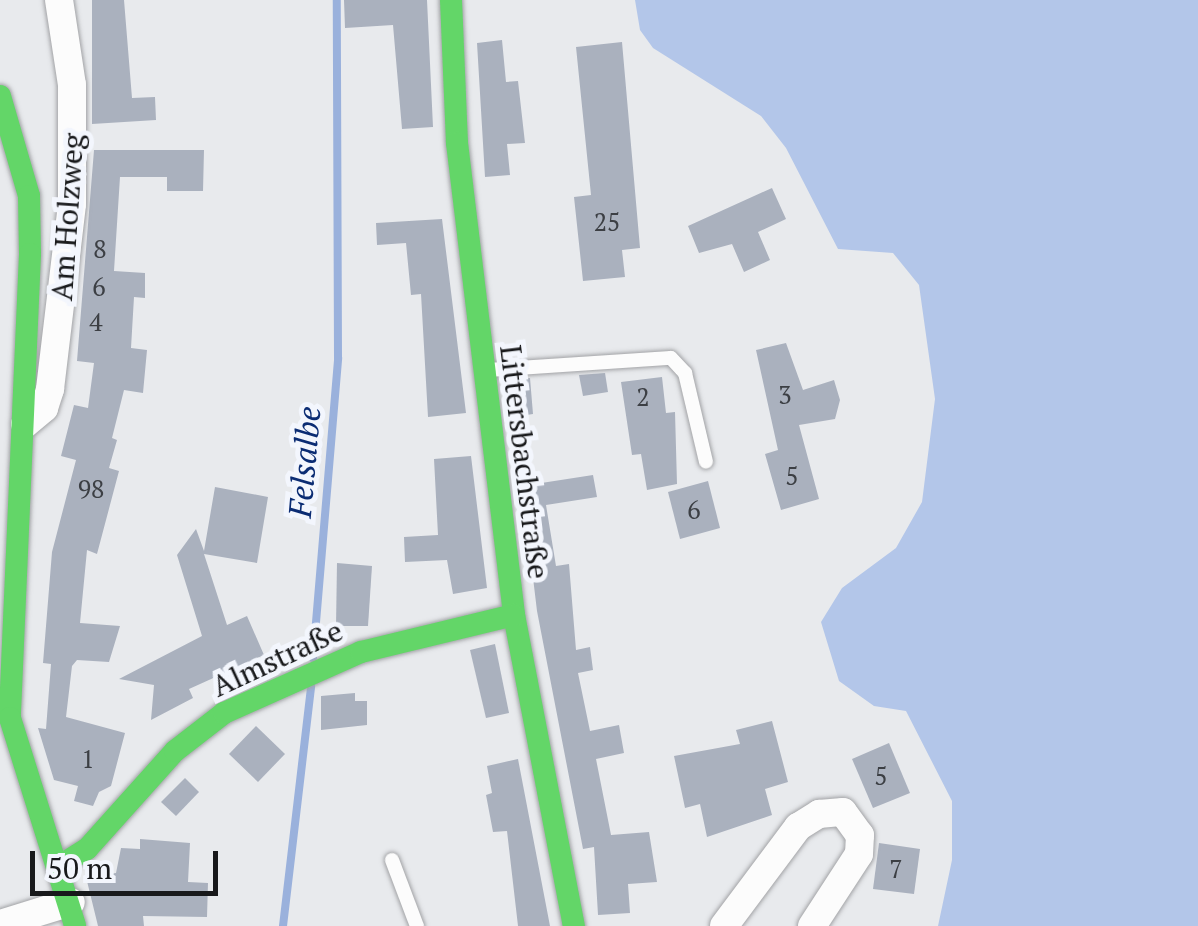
<!DOCTYPE html>
<meta charset="utf-8">
<style>
body{margin:0}
#map{position:relative;width:1198px;height:926px;overflow:hidden;background:#e8eaed;font-family:"PT Serif",serif}
div>[style]{position:absolute}
.forest>*{inset:0;background:#b3c6e9}
.stream>*{height:8px;margin:-4px;padding:0 4px;transform-origin:4px;border-radius:4px;background:#9ab1dc}
.building>*{inset:0;background:#aab1be}
.roads{filter:drop-shadow(0 0 2px #a2a3a6) drop-shadow(0 0 2px #a2a3a6)}
.lane>*{height:14px;margin:-7px;padding:0 7px;transform-origin:7px;border-radius:7px;background:#fcfcfc}
.street>*{height:28px;margin:-14px;padding:0 14px;transform-origin:14px;border-radius:14px;background:#fcfcfc}
.fast>*{height:22px;margin:-11px;padding:0 11px;transform-origin:11px;border-radius:11px;background:#63d668}
span{translate:-50% -50%;white-space:nowrap;text-align:center;line-height:1.15;-webkit-text-stroke:10px #f3f6fd;paint-order:stroke}
.number-label{font-size:25px;color:#3c3f44}
.number-label span{-webkit-text-stroke-width:0}
.street-label{font-size:30px;color:#18191b}
.water-label{font-size:32px;color:#0b2c73;font-style:italic}
.scale{position:absolute;left:30px;top:851px;width:188px;height:45px;box-sizing:border-box;border:5px solid #18191b;border-top:0;padding-left:12px;font-size:30px;line-height:35px;white-space:nowrap;color:#18191b;-webkit-text-stroke:8px #f3f6fd;paint-order:stroke}
</style>
<div id="map">
<div class="forest">
<i style="clip-path:polygon(635px 0,1198px 0,1198px 926px,938px 926px,952px 860px,952px 801px,906px 711px,874px 706px,839px 681px,821px 622px,842px 588px,896px 548px,922px 502px,935px 399px,919px 285px,893px 253px,838px 249px,786px 148px,761px 116px,653px 48px,640px 30px)"></i>
</div>
<div class="stream">
<i style="left:313px;top:658px;width:301px;rotate:-85.2deg"></i>
<i style="left:338px;top:358px;width:358px;rotate:-90.2deg"></i>
<i style="left:283px;top:926px;width:241px;rotate:-83.3deg"></i>
</div>
<div class="building">
<i style="clip-path:polygon(92px 0,124px 0,132px 98px,155px 97px,156px 120px,92px 124px)"></i>
<i style="clip-path:polygon(344px 0,427px 0,433px 127px,402px 129px,393px 25px,345px 28px)"></i>
<i style="clip-path:polygon(502px 40px,506px 82px,518px 81px,525px 143px,507px 144px,510px 175px,485px 177px,477px 43px)"></i>
<i style="clip-path:polygon(622px 42px,640px 248px,622px 250px,625px 277px,583px 281px,574px 197px,591px 195px,576px 47px)"></i>
<i style="clip-path:polygon(94px 150px,204px 150px,203px 191px,167px 191px,167px 177px,120px 177px,114px 271px,145px 273px,145px 298px,134px 297px,131px 348px,147px 350px,143px 393px,124px 390px,112px 438px,117px 440px,109px 468px,119px 471px,97px 554px,87px 550px,80px 623px,120px 626px,109px 662px,77px 660px,72px 666px,66px 717px,125px 733px,111px 786px,99px 792px,93px 806px,74px 801px,78px 786px,54px 780px,38px 728px,46px 729px,51px 664px,43px 663px,52px 552px,76px 460px,61px 456px,74px 405px,88px 408px,94px 363px,77px 361px)"></i>
<i style="clip-path:polygon(772px 188px,786px 219px,758px 232px,770px 260px,744px 272px,732px 244px,699px 253px,688px 226px)"></i>
<i style="clip-path:polygon(442px 219px,466px 413px,428px 417px,421px 294px,411px 295px,406px 243px,377px 245px,376px 223px)"></i>
<i style="clip-path:polygon(786px 343px,803px 390px,834px 380px,840px 400px,835px 419px,799px 425px,819px 499px,781px 510px,765px 454px,778px 450px,756px 350px)"></i>
<i style="clip-path:polygon(605px 373px,608px 392px,583px 396px,579px 375px)"></i>
<i style="clip-path:polygon(662px 377px,666px 413px,675px 412px,677px 484px,647px 490px,641px 454px,632px 455px,621px 382px)"></i>
<i style="clip-path:polygon(530px 378px,533px 414px,520px 416px,522px 430px,516px 430px,510px 380px)"></i>
<i style="clip-path:polygon(471px 456px,487px 588px,453px 594px,447px 560px,405px 562px,404px 537px,438px 535px,434px 459px)"></i>
<i style="clip-path:polygon(593px 475px,597px 497px,546px 505px,556px 566px,569px 564px,576px 650px,590px 647px,593px 670px,578px 673px,590px 731px,619px 725px,624px 753px,596px 759px,611px 835px,649px 832px,657px 882px,628px 884px,630px 913px,598px 915px,594px 847px,583px 849px,537px 611px,522px 486px)"></i>
<i style="clip-path:polygon(708px 481px,720px 528px,680px 539px,668px 492px)"></i>
<i style="clip-path:polygon(215px 487px,268px 497px,257px 563px,204px 554px,227px 625px,247px 616px,264px 655px,189px 689px,193px 698px,151px 720px,154px 685px,119px 679px,202px 636px,177px 555px,196px 529px,204px 551px)"></i>
<i style="clip-path:polygon(337px 563px,372px 566px,368px 626px,336px 626px)"></i>
<i style="clip-path:polygon(495px 644px,509px 713px,486px 718px,470px 650px)"></i>
<i style="clip-path:polygon(355px 693px,355px 701px,367px 701px,367px 725px,321px 730px,321px 696px)"></i>
<i style="clip-path:polygon(772px 721px,788px 782px,765px 789px,772px 815px,707px 837px,700px 804px,685px 808px,674px 756px,740px 744px,736px 730px)"></i>
<i style="clip-path:polygon(256px 726px,285px 754px,258px 782px,229px 754px)"></i>
<i style="clip-path:polygon(889px 743px,910px 793px,873px 808px,852px 759px)"></i>
<i style="clip-path:polygon(518px 759px,550px 926px,518px 926px,507px 831px,493px 832px,486px 795px,492px 793px,487px 766px)"></i>
<i style="clip-path:polygon(185px 778px,199px 792px,176px 816px,161px 802px)"></i>
<i style="clip-path:polygon(140px 839px,190px 843px,188px 882px,208px 883px,207px 917px,143px 916px,144px 926px,98px 926px,86px 877px,116px 873px,121px 848px,140px 849px)"></i>
<i style="clip-path:polygon(879px 843px,920px 849px,914px 894px,873px 889px)"></i>
</div>
<div class="roads">
<div class="lane">
<i style="left:488px;top:370px;width:183px;rotate:-3.8deg"></i>
<i style="left:671px;top:358px;width:21px;rotate:47deg"></i>
<i style="left:685px;top:373px;width:91px;rotate:76.7deg"></i>
<i style="left:392px;top:860px;width:71px;rotate:69.3deg"></i>
</div>
<div class="street">
<i style="left:25px;top:424px;width:25px;rotate:-40deg"></i>
<i style="left:44px;top:408px;width:20px;rotate:-72deg"></i>
<i style="left:50px;top:389px;width:186px;rotate:-83.2deg"></i>
<i style="left:72px;top:204px;width:119px;rotate:-90deg"></i>
<i style="left:72px;top:85px;width:86px;rotate:-98.7deg"></i>
<i style="left:0;top:924px;width:74px;rotate:-17.2deg"></i>
<i style="left:724px;top:926px;width:124px;rotate:-53.2deg"></i>
<i style="left:798px;top:827px;width:25px;rotate:-32deg"></i>
<i style="left:819px;top:814px;width:24px;rotate:-5deg"></i>
<i style="left:843px;top:812px;width:29px;rotate:54deg"></i>
<i style="left:860px;top:835px;width:19px;rotate:93deg"></i>
<i style="left:859px;top:854px;width:86px;rotate:123.1deg"></i>
</div>
<div class="fast">
<i style="left:451px;top:0;width:143px;rotate:87.6deg"></i>
<i style="left:457px;top:143px;width:475px;rotate:83.1deg"></i>
<i style="left:514px;top:615px;width:317px;rotate:79.1deg"></i>
<i style="left:0;top:96px;width:104px;rotate:73.8deg"></i>
<i style="left:29px;top:196px;width:58px;rotate:89deg"></i>
<i style="left:30px;top:254px;width:464px;rotate:92.5deg"></i>
<i style="left:10px;top:718px;width:218px;rotate:72.6deg"></i>
<i style="left:61px;top:865px;width:31px;rotate:-32deg"></i>
<i style="left:87px;top:849px;width:132px;rotate:-48.1deg"></i>
<i style="left:175px;top:751px;width:62px;rotate:-37.8deg"></i>
<i style="left:224px;top:713px;width:150px;rotate:-24deg"></i>
<i style="left:361px;top:652px;width:157px;rotate:-13.6deg"></i>
</div>
</div>
<div class="number-label">
<span style="left:607px;top:222px">25</span>
<span style="left:100px;top:249px">8</span>
<span style="left:99px;top:287px">6</span>
<span style="left:96px;top:322px">4</span>
<span style="left:785px;top:395px">3</span>
<span style="left:643px;top:397px">2</span>
<span style="left:792px;top:476px">5</span>
<span style="left:91px;top:489px">98</span>
<span style="left:694px;top:510px">6</span>
<span style="left:88px;top:759px">1</span>
<span style="left:881px;top:776px">5</span>
<span style="left:896px;top:869px">7</span>
</div>
<div class="street-label">
<span style="left:67px;top:217px;rotate:-86deg">Am Holzweg</span>
<span style="left:525px;top:462px;rotate:83deg">Littersbachstraße</span>
<span style="left:277px;top:658px;rotate:-25deg">Almstraße</span>
</div>
<div class="water-label">
<span style="left:304px;top:462px;rotate:-85deg">Felsalbe</span>
</div>
<div class="scale">50 m</div>
</div>
